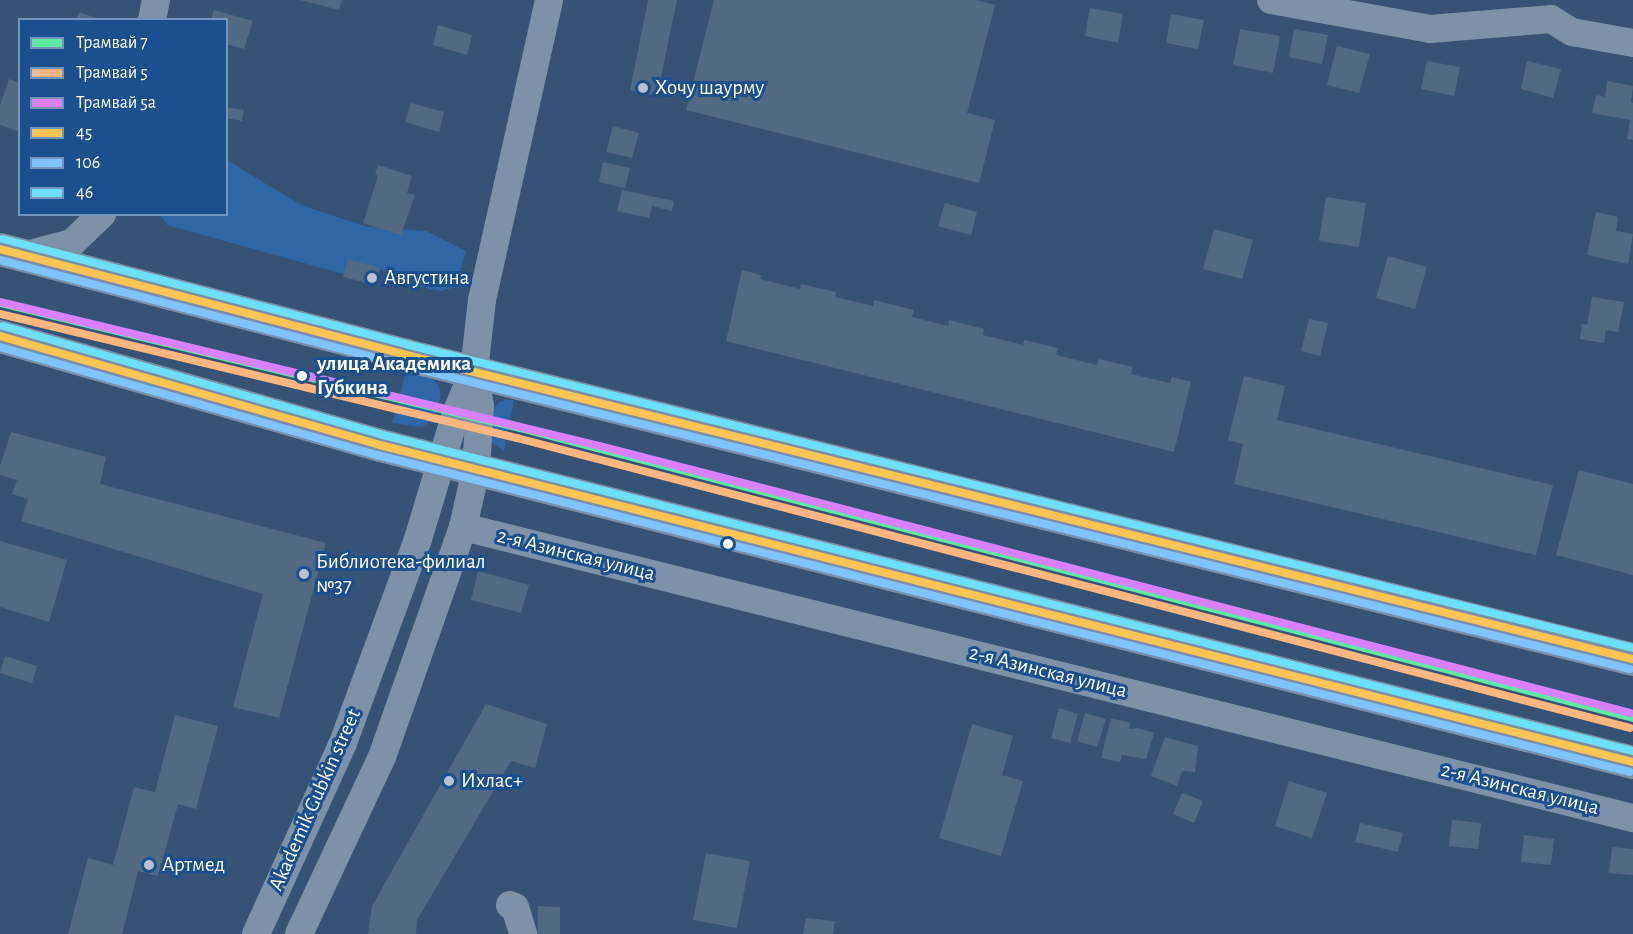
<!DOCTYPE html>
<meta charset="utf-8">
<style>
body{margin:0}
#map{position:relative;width:1633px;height:934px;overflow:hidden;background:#365274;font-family:"Alegreya Sans",sans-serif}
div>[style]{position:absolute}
.green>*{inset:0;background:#2f66a5}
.building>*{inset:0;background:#526984}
.minor>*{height:28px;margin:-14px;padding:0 14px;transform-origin:14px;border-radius:14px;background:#7d92a8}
.major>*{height:33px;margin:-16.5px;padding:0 16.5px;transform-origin:16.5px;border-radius:16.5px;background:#7d8ea7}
.bus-1>*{height:8px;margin:-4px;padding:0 4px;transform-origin:4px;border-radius:4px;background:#fcc553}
.bus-2>*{height:8px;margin:-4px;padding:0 4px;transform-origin:4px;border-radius:4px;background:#80c4ff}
.bus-3>*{height:8px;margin:-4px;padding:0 4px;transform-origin:4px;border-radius:4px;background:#6ddff8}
.tram-1>*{height:8px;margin:-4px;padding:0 4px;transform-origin:4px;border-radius:4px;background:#60e9a3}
.tram-2>*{height:8px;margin:-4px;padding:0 4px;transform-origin:4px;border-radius:4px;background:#ffb580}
.tram-3>*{height:8px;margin:-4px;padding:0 4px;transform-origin:4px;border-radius:4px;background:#d880ff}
.dots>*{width:16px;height:16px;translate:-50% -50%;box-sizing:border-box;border:3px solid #1b4f8f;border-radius:50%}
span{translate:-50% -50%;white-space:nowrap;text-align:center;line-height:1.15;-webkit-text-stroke:6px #1b4f8f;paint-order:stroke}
.poi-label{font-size:21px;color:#fff}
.left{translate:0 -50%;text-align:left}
.stop-label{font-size:21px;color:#fff;font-weight:700}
.street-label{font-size:21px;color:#fff}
.legend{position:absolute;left:18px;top:18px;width:210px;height:198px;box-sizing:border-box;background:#1b4f8f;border:2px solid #7695bc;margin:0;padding:8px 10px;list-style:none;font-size:18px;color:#fff}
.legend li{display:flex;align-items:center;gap:12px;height:30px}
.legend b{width:30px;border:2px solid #7695bc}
</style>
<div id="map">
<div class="green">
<i style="clip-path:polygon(227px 160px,301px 205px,368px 227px,426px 231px,466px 251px,456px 287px,441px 291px,406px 284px,394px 273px,351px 261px,347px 275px,167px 225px,160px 215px,226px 214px)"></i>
<i style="clip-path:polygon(406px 371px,433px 379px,439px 386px,441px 394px,434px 419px,422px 427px,392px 423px)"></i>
<i style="clip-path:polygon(505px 400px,514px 400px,504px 451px,493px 443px,488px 433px,490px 414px,499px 402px)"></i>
</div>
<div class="building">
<i style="clip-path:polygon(300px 0,342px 0,339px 10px)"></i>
<i style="clip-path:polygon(648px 0,677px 0,657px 96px,630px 90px)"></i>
<i style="clip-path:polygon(714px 0,976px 0,995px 5px,967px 113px,995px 120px,979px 183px,686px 110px)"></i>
<i style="clip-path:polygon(1090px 8px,1123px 14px,1118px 43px,1085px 36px)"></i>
<i style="clip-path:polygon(214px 10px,253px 21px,244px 49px,226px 44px,226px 20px,211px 20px)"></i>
<i style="clip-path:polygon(79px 12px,99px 19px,99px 20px,76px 20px)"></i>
<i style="clip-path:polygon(1171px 14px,1204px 20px,1198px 49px,1166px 43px)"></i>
<i style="clip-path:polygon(438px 25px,472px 35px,467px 55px,433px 45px)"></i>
<i style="clip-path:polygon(1240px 29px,1280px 36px,1273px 73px,1233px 65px)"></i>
<i style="clip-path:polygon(1294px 29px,1328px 35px,1322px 64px,1289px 57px)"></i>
<i style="clip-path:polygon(1337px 46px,1370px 54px,1359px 93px,1327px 85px)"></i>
<i style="clip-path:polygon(1427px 61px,1460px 67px,1454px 96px,1421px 89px)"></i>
<i style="clip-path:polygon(1527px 61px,1561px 69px,1553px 98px,1521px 89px)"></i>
<i style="clip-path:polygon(9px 79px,20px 83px,20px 132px,0 125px,0 105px)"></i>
<i style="clip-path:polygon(1607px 81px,1633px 86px,1631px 102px,1633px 103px,1633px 140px,1627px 139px,1630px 120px,1592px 113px,1596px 95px,1605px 97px)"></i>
<i style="clip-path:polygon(411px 103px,444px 112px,439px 132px,405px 122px)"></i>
<i style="clip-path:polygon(226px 107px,244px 110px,242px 121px,226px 118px)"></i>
<i style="clip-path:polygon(613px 126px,639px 133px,632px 158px,606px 152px)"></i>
<i style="clip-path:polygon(603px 162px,630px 168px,625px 188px,599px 182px)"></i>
<i style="clip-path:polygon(378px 165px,412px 176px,407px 193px,415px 195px,401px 235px,363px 223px,378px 176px,375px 174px)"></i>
<i style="clip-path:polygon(622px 190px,674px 201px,672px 211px,652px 206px,649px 218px,617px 211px)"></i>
<i style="clip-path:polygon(1326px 197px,1366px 203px,1359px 247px,1319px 241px)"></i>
<i style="clip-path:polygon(945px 203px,977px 212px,971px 235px,938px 226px)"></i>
<i style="clip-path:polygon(1596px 212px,1618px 217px,1616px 231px,1633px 234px,1628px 264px,1587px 255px)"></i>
<i style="clip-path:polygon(1214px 229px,1253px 240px,1242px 279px,1203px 269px)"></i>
<i style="clip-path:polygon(1388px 256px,1427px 267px,1415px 309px,1376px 298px)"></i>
<i style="clip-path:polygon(348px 259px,380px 268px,376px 285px,343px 277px)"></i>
<i style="clip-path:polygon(742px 270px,761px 275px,760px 279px,800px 289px,801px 284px,836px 292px,835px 297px,873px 306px,874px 300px,914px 310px,912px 317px,948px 326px,949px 320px,984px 329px,983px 335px,1023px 345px,1024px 340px,1058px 348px,1056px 355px,1097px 365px,1099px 359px,1133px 367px,1131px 374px,1170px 383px,1172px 377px,1191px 382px,1174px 452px,726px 341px)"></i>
<i style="clip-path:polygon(1592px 297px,1624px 302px,1618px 332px,1606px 330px,1604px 343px,1580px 339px,1582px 324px,1587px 325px)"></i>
<i style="clip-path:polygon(1309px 319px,1328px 323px,1320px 356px,1301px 351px)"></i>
<i style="clip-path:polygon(1244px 376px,1285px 386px,1277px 420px,1553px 485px,1536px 555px,1234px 484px,1243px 444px,1228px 440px)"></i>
<i style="clip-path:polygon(11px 432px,106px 457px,100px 484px,326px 543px,279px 718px,233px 707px,263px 594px,21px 521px,28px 499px,12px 494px,17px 480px,0 475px,0 466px)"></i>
<i style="clip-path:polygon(1579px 470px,1633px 484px,1633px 575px,1556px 555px)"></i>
<i style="clip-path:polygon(0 541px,67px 560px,49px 622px,0 607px)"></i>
<i style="clip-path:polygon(478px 571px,529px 585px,521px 613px,471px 600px)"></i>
<i style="clip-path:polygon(5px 656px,37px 666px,32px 683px,0 673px)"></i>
<i style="clip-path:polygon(486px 704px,547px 724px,535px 768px,511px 761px,417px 920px,416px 934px,368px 934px,372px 906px)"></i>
<i style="clip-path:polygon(1059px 708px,1078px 714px,1070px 743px,1051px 738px)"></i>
<i style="clip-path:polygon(1085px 713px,1106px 719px,1097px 747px,1077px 741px)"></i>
<i style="clip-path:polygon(175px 715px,218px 726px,196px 809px,178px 804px,158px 876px,138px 871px,122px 934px,68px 934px,88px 858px,113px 865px,134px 787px,155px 792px)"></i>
<i style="clip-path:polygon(1111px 718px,1131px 723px,1129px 729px,1137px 728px,1154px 733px,1146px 759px,1122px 755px,1120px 762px,1101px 758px)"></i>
<i style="clip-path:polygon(972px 724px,1013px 736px,1002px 775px,1023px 781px,1001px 856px,939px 838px)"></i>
<i style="clip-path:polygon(1165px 737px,1198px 746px,1195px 772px,1182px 771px,1177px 786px,1151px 776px)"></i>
<i style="clip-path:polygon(1289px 781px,1327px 793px,1312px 838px,1275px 826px)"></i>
<i style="clip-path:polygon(1182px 793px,1203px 801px,1194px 823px,1173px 814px)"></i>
<i style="clip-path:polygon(1452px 820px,1481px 823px,1478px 849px,1449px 846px)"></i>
<i style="clip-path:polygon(1360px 823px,1403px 833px,1398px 852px,1355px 842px)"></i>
<i style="clip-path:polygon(1524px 835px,1554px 839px,1551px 865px,1521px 862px)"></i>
<i style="clip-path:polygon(1612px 847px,1633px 849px,1633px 875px,1609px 873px)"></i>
<i style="clip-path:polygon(706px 853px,750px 861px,737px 928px,693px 920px)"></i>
<i style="clip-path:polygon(538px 906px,560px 907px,560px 934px,538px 934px)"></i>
<i style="clip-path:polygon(806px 918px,835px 921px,833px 934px,803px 934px)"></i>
</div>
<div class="minor">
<i style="left:1271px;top:0;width:162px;rotate:10.3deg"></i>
<i style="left:1430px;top:29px;width:121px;rotate:-4.7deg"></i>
<i style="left:1551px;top:19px;width:25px;rotate:32deg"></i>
<i style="left:1572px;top:32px;width:62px;rotate:10.2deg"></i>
<i style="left:152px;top:20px;width:20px;rotate:-79deg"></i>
<i style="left:26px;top:255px;width:48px;rotate:-14.6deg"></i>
<i style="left:72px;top:243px;width:42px;rotate:-44deg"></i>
<i style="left:463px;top:527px;width:1206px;rotate:13.97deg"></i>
<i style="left:510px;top:905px;width:5px;rotate:22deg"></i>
<i style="left:515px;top:907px;width:28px;rotate:73deg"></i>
<i style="left:256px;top:934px;width:210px;rotate:-65.5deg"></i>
<i style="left:343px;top:743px;width:217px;rotate:-69.8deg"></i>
<i style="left:418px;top:539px;width:132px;rotate:-73.2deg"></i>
<i style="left:456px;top:413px;width:46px;rotate:-66.8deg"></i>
<i style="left:299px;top:934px;width:195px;rotate:-64.9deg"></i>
<i style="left:382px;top:757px;width:244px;rotate:-70.6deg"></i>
<i style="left:463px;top:527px;width:58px;rotate:-77.2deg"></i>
<i style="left:476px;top:470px;width:64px;rotate:-86.4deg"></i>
<i style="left:480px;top:406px;width:36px;rotate:-100deg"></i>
<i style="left:474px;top:371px;width:71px;rotate:-83.6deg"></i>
<i style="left:482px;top:300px;width:307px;rotate:-77.4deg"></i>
</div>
<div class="major">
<i style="left:0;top:249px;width:420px;rotate:14.6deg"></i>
<i style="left:406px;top:355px;width:1264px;rotate:13.92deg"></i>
<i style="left:0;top:336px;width:395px;rotate:16deg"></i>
<i style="left:380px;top:445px;width:1292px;rotate:14.2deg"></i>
</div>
<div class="bus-1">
<i style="left:0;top:249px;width:420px;rotate:14.6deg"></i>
<i style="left:406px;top:355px;width:1264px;rotate:13.92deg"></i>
<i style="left:0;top:336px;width:395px;rotate:16deg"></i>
<i style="left:380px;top:445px;width:1292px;rotate:14.2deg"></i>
</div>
<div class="bus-2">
<i style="left:0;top:260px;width:416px;rotate:14.6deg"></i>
<i style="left:403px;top:365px;width:1264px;rotate:13.92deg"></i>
<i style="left:0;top:347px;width:392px;rotate:16deg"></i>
<i style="left:377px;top:455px;width:1292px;rotate:14.2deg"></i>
</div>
<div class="bus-3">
<i style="left:3px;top:239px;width:420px;rotate:14.6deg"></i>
<i style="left:409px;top:345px;width:1261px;rotate:13.9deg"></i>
<i style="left:3px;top:326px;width:395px;rotate:16deg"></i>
<i style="left:383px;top:435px;width:1289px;rotate:14.19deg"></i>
</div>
<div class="tram-1">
<i style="left:0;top:303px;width:535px;rotate:13.52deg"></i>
<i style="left:520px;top:428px;width:1150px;rotate:14.6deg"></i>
</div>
<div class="tram-2">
<i style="left:0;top:314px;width:532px;rotate:13.49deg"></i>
<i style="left:517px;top:438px;width:1150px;rotate:14.6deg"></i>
</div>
<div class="tram-3">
<i style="left:0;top:302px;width:617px;rotate:13.5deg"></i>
<i style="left:600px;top:446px;width:1064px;rotate:14.53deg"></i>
</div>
<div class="dots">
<i style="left:643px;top:88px;background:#b9c2ce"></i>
<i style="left:372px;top:278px;background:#b9c2ce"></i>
<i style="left:302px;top:376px;background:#fff"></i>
<i style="left:728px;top:544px;background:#fff"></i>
<i style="left:304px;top:574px;background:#b9c2ce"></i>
<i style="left:449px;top:781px;background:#b9c2ce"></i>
<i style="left:149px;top:865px;background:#b9c2ce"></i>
</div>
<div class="poi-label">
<span class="left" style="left:655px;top:88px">Хочу шаурму</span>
<span class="left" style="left:384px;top:278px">Августина</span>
<span class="left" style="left:316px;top:574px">Библиотека-филиал<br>№37</span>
<span class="left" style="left:461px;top:781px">Ихлас+</span>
<span class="left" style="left:162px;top:865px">Артмед</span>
</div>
<div class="stop-label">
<span class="left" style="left:317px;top:376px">улица Академика<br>Губкина</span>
</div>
<div class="street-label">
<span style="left:576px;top:555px;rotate:14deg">2-я Азинская улица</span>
<span style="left:1048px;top:672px;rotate:14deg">2-я Азинская улица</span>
<span style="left:1520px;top:789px;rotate:14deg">2-я Азинская улица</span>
<span style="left:315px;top:800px;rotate:-66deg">Akademik Gubkin street</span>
</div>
<ul class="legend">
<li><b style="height:8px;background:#60e9a3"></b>Трамвай 7</li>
<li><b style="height:8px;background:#ffb580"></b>Трамвай 5</li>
<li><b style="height:8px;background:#d880ff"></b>Трамвай 5а</li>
<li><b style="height:8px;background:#fcc553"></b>45</li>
<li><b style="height:8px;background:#80c4ff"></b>106</li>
<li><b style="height:8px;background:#6ddff8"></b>46</li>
</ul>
</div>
